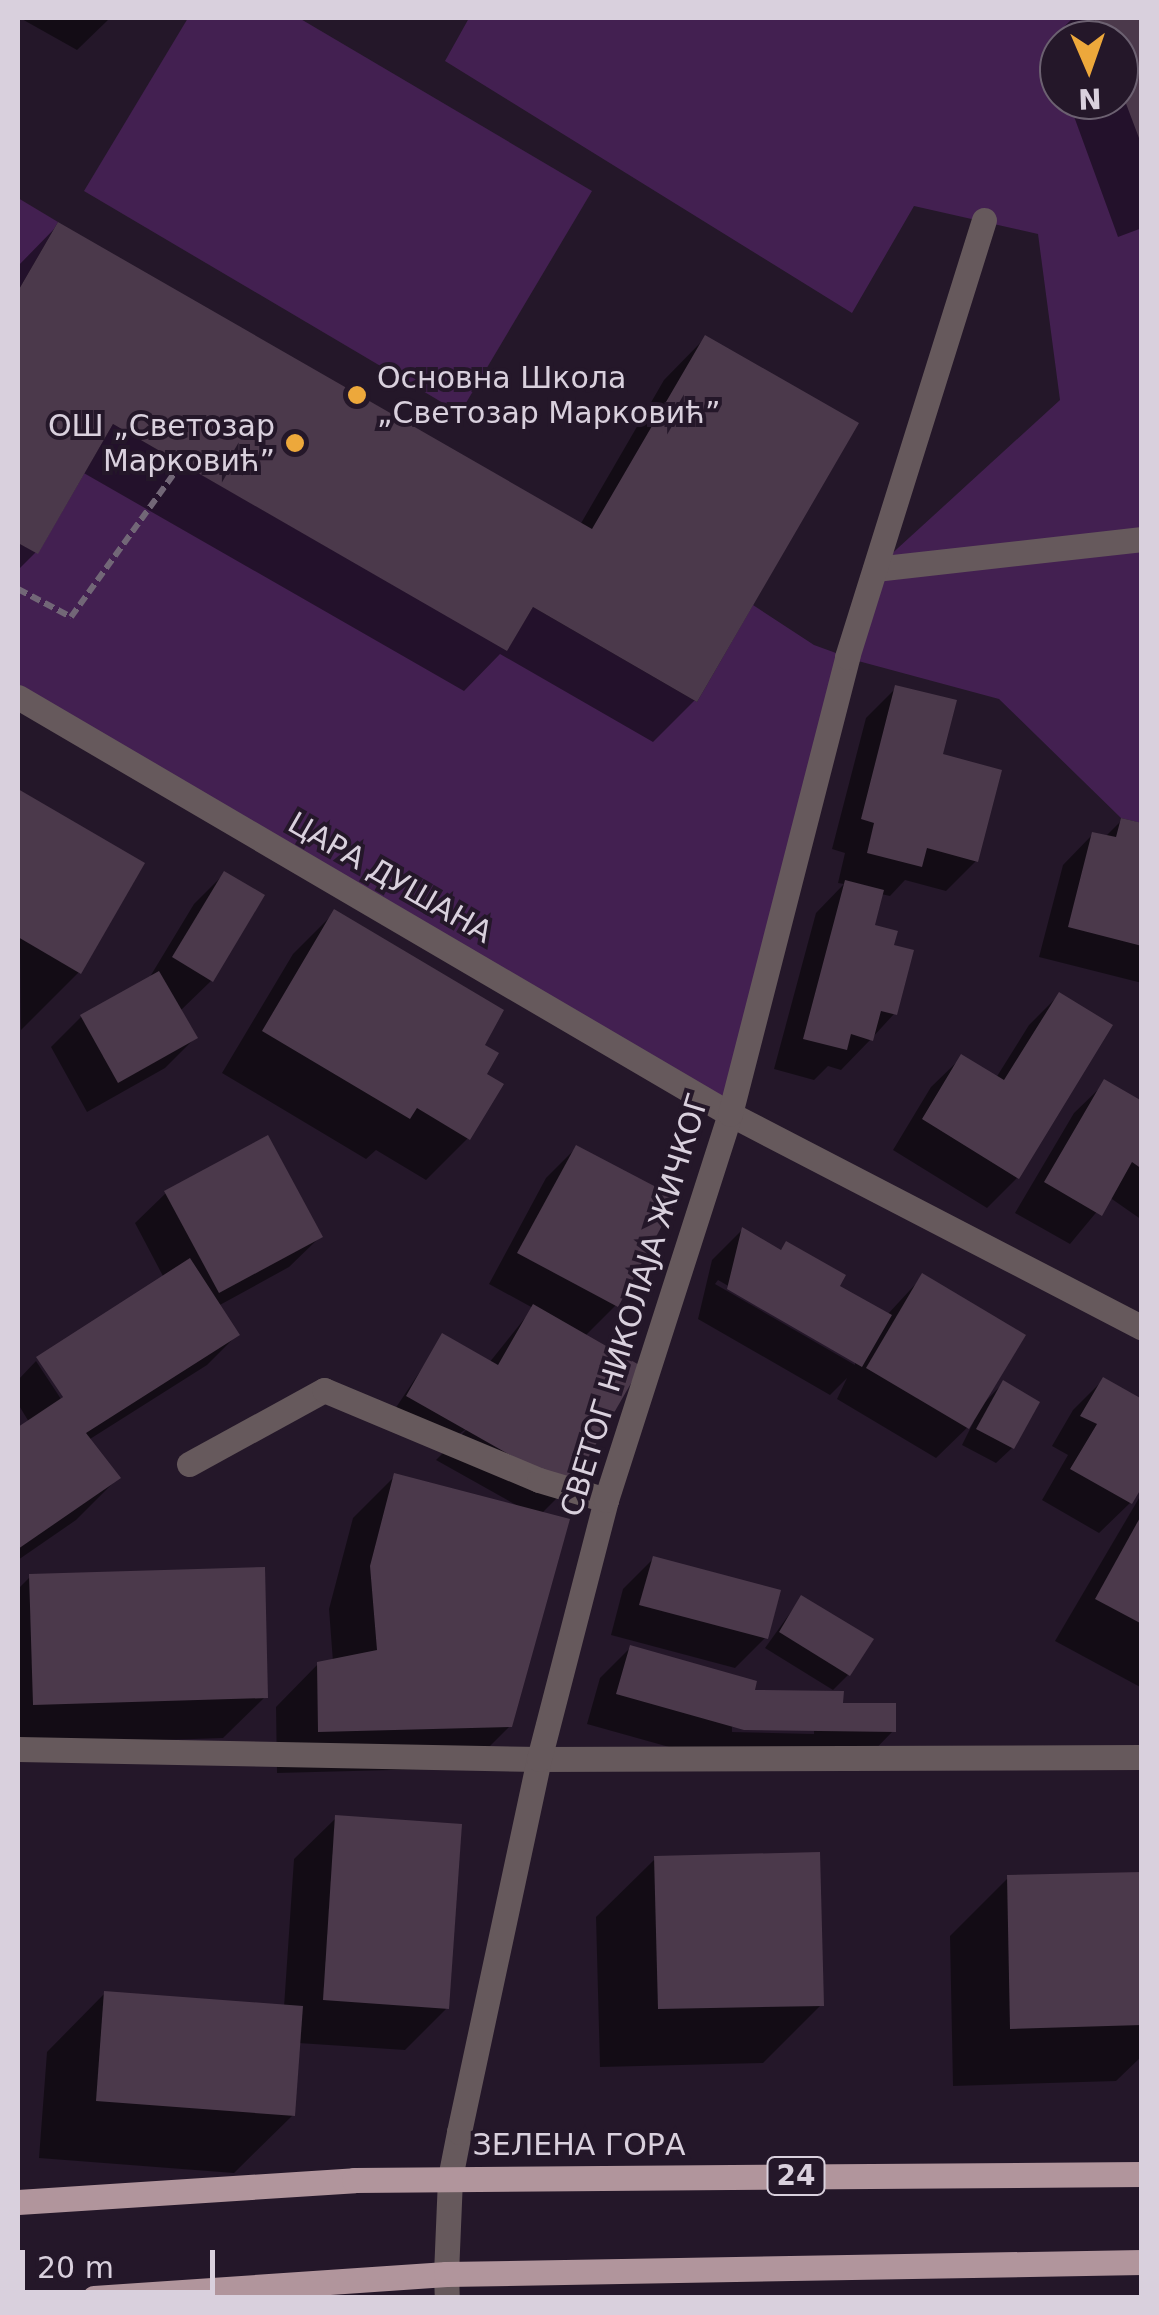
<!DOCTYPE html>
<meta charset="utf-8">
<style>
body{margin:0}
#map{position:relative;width:1159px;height:2315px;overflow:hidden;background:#241729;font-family:"DejaVu Sans",sans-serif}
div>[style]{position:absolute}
.green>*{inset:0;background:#432051}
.shadow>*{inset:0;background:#0007}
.building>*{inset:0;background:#4b394b}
.path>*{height:6px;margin-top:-3px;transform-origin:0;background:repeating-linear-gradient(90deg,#726777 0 10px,transparent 0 15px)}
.service>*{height:25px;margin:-12.5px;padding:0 12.5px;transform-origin:12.5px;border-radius:12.5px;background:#66595c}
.minor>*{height:25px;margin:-12.5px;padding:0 12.5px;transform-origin:12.5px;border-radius:12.5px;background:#66595c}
.primary>*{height:25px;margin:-12.5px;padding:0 12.5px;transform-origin:12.5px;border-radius:12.5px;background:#b1959c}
.dots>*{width:28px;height:28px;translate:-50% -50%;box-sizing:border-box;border:5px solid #241729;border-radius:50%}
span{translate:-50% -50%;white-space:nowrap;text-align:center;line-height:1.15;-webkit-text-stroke:8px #241729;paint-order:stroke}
.shield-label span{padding:2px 8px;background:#241729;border:2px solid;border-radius:8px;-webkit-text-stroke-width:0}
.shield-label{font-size:28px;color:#d9d0dd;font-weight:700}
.poi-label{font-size:30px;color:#d9d0dd}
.left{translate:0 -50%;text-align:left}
.right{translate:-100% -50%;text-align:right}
.street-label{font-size:30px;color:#d9d0dd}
.frame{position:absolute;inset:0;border:20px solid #d9d0dd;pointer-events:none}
.north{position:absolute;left:1039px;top:20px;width:100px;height:100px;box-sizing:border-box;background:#241729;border:2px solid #6c6171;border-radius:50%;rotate:178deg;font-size:28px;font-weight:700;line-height:40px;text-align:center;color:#d9d0dd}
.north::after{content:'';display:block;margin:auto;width:35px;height:45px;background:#eda83b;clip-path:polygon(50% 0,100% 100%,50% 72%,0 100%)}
.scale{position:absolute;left:20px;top:2250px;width:195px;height:45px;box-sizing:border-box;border:5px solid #d9d0dd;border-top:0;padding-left:12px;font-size:30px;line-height:35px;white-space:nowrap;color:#d9d0dd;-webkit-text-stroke:8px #241729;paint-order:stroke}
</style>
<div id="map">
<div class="green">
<i style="clip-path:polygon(188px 18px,299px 18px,592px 191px,460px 413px,84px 191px)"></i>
<i style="clip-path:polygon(evenodd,469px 18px,1141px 18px,1141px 823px,1121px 818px,999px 699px,847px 658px,730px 1114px,18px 697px,18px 543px,38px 553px,113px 424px,507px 650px,533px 607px,697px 702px,753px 605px,814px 645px,847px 657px,875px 569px,1060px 400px,1038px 234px,914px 206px,852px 313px,445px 61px,469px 18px,1059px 40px,1119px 40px,1119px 100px,1059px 100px,1059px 40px)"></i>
<i style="clip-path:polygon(18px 198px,58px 222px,18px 291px)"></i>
</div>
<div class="shadow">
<i style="clip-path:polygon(20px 18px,110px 18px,77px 50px)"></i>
<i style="clip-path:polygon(1073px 18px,1142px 18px,1142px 228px,1118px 237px,1068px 100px,1119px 100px,1119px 40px,1059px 40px,1059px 75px,1047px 43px)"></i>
<i style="clip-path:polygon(58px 225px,580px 525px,664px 380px,705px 338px,695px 700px,653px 742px,500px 654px,464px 691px,82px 472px,36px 552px,18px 570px,18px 266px)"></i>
<i style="clip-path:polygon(896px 688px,940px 756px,976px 861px,946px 891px,905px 880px,890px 896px,881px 894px,872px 927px,891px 947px,894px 1014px,871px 1039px,841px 1070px,828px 1066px,814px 1080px,774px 1069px,816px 913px,844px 884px,838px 883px,845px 853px,832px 849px,866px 718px)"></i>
<i style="clip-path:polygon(18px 792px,142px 864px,79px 972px,21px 1030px)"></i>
<i style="clip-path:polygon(1122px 820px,1142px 825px,1142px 983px,1039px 957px,1063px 865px,1093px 834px,1105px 837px)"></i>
<i style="clip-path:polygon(224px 874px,211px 981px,180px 1011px,195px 1038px,165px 1068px,87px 1112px,51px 1047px,81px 1017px,148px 980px,194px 904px)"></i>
<i style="clip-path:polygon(335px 912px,482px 1045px,483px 1075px,468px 1138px,426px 1180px,376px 1150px,366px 1159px,222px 1073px,293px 954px)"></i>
<i style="clip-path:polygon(1059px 995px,1017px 1178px,987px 1208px,893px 1150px,931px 1087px,962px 1057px,996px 1078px,1029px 1025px)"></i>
<i style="clip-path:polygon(1105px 1083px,1142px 1103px,1142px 1220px,1109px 1197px,1070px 1244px,1015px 1213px,1074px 1113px)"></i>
<i style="clip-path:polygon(576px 1148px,616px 1305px,584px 1337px,568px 1487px,541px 1514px,510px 1726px,468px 1768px,277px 1773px,276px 1707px,318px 1664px,333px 1662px,329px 1609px,353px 1518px,395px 1476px,518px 1506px,436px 1460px,470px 1426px,443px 1446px,393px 1412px,443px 1337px,489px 1363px,533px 1308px,489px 1284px,546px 1178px)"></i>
<i style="clip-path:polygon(166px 1193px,320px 1237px,289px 1267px,218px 1306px,237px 1335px,207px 1365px,90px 1439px,118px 1478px,76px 1520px,18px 1560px,18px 1431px,29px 1422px,18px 1404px,18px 1380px,36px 1361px,61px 1399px,164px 1278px,135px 1223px)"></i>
<i style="clip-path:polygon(evenodd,742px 1230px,779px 1252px,787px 1244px,837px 1287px,887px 1315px,923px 1276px,985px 1402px,1003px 1383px,1037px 1403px,1012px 1448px,996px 1463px,962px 1445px,974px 1421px,936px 1458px,837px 1399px,847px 1378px,830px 1395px,698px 1319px,712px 1260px,742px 1230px,718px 1280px,855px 1359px,855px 1365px,715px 1284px,718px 1280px)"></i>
<i style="clip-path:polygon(1103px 1380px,1130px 1503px,1099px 1533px,1042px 1500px,1068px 1455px,1052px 1446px,1073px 1410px)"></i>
<i style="clip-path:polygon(1142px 1493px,1142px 1688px,1055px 1641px)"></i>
<i style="clip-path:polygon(654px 1558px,766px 1637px,735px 1668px,611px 1635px,623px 1589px)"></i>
<i style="clip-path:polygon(30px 1577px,265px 1697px,223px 1738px,18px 1745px,18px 1589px)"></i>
<i style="clip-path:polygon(801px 1598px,848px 1675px,833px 1690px,765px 1648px)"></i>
<i style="clip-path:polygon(evenodd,631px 1647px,752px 1693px,893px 1731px,863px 1762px,712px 1759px,587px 1724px,600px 1678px,631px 1647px,732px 1727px,814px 1729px,814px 1734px,732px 1732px,732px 1727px)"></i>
<i style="clip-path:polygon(336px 1818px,447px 2008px,405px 2050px,298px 2043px,293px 2115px,234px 2173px,39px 2158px,47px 2052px,105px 1993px,284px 2007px,294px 1859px)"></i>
<i style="clip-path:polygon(655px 1859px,821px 2005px,763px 2063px,600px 2067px,596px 1917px)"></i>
<i style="clip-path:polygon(1142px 1875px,1142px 2056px,1116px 2081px,953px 2086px,950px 1936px,1008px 1878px)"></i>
</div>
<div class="building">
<i style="clip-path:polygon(1094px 18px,1142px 18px,1142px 146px,1119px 85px,1119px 40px,1103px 40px)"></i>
<i style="clip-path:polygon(58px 222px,592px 529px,705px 335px,859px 423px,697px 702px,533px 607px,507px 651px,113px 424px,38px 554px,18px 543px,18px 291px)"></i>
<i style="clip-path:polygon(895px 685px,957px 700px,943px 754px,1002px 770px,978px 862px,927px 848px,922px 867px,867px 853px,874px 823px,861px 819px)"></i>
<i style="clip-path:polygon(18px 789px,145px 863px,81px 974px,18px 937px)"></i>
<i style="clip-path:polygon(1121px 818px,1142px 823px,1142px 946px,1068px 927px,1092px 832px,1116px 837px)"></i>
<i style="clip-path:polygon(224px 871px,265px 895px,213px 982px,172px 957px)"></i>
<i style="clip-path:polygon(845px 880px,884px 890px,875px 925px,898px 931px,894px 945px,914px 950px,897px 1015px,881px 1011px,873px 1041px,851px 1034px,847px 1050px,803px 1039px)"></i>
<i style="clip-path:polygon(334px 909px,504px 1010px,485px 1045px,499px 1053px,487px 1074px,504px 1084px,470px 1140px,417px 1108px,410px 1119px,262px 1031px)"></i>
<i style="clip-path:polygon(159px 971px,198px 1038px,118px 1083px,80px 1015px)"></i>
<i style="clip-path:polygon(1059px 992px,1113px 1025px,1019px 1179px,922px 1119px,961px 1054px,1004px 1080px)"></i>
<i style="clip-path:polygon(1104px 1079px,1142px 1101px,1142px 1169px,1132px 1162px,1102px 1216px,1044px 1182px)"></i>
<i style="clip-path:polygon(268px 1135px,323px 1237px,219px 1293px,164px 1191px)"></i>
<i style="clip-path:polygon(576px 1145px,677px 1198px,618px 1307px,517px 1253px)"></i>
<i style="clip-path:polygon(742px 1227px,781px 1250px,786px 1241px,846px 1275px,840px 1286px,892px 1315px,862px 1367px,727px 1289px)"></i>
<i style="clip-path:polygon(190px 1258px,240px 1335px,86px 1433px,121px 1478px,18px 1549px,18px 1427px,63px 1397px,36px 1357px)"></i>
<i style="clip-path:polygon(922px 1273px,1026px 1335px,969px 1429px,866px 1368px)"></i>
<i style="clip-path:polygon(533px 1304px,641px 1366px,570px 1489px,406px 1396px,442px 1333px,498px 1365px)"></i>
<i style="clip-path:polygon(1103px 1377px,1142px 1399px,1142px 1487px,1132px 1504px,1070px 1469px,1097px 1424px,1080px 1416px)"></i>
<i style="clip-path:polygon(1003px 1380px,1040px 1402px,1014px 1449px,976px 1429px)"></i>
<i style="clip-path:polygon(394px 1473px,570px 1519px,512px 1727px,318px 1732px,317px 1662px,377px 1650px,370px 1566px)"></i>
<i style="clip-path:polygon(1142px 1514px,1142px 1624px,1095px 1599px)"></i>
<i style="clip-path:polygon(653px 1556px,781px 1590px,768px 1639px,639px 1605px)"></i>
<i style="clip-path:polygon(265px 1567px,268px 1698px,33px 1705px,29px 1574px)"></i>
<i style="clip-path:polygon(801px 1595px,874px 1639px,850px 1676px,779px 1632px)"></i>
<i style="clip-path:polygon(630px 1645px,757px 1681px,755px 1690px,844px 1691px,843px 1703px,896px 1703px,896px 1732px,744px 1730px,616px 1694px)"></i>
<i style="clip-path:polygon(335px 1815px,462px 1824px,449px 2009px,323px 2000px)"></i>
<i style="clip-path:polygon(820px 1852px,824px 2006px,658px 2009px,654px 1856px)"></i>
<i style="clip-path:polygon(1142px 1872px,1142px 2025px,1010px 2029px,1007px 1875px)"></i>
<i style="clip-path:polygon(104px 1991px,303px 2006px,295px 2116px,96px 2101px)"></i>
</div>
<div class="path">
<i style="left:18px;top:589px;width:60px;rotate:27.8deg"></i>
<i style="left:71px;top:617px;width:188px;rotate:-54.3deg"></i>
</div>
<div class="service">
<i style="left:875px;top:569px;width:269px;rotate:-6.4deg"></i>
<i style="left:730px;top:1114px;width:464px;rotate:27.4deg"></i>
<i style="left:189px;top:1464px;width:154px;rotate:-28.7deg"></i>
<i style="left:324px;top:1390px;width:233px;rotate:22.7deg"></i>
<i style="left:539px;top:1480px;width:70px;rotate:16.6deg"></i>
<i style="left:446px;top:2274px;width:24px;rotate:88deg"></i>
</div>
<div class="minor">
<i style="left:18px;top:697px;width:825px;rotate:30.36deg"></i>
<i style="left:18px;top:1749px;width:521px;rotate:1.1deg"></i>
<i style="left:539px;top:1759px;width:603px;rotate:-0.19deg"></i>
<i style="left:446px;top:2274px;width:96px;rotate:-87.6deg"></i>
<i style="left:450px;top:2178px;width:47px;rotate:-78.9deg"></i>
<i style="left:459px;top:2132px;width:381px;rotate:-77.9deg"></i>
<i style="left:539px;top:1759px;width:268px;rotate:-75.5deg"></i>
<i style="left:606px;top:1500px;width:405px;rotate:-72.2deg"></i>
<i style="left:730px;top:1114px;width:472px;rotate:-75.6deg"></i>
<i style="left:847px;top:657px;width:458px;rotate:-72.6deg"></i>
</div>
<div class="primary">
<i style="left:18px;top:2202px;width:337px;rotate:-3.7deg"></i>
<i style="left:354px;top:2180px;width:788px;rotate:-0.44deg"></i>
<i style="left:94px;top:2298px;width:353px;rotate:-3.9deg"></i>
<i style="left:446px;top:2274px;width:696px;rotate:-0.99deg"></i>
</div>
<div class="dots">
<i style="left:357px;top:395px;background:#eda83b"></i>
<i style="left:295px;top:443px;background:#eda83b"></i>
</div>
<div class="shield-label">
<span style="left:796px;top:2176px">24</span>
</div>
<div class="poi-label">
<span class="left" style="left:377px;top:395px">Основна Школа<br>„Светозар Марковић”</span>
<span class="right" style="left:275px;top:443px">ОШ „Светозар<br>Марковић”</span>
</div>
<div class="street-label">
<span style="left:390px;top:878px;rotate:30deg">ЦАРА ДУШАНА</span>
<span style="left:635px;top:1305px;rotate:-73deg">СВЕТОГ НИКОЛАЈА ЖИЧКОГ</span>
<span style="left:579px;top:2145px">ЗЕЛЕНА ГОРА</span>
</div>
<div class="frame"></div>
<div class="north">N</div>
<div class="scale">20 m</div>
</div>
